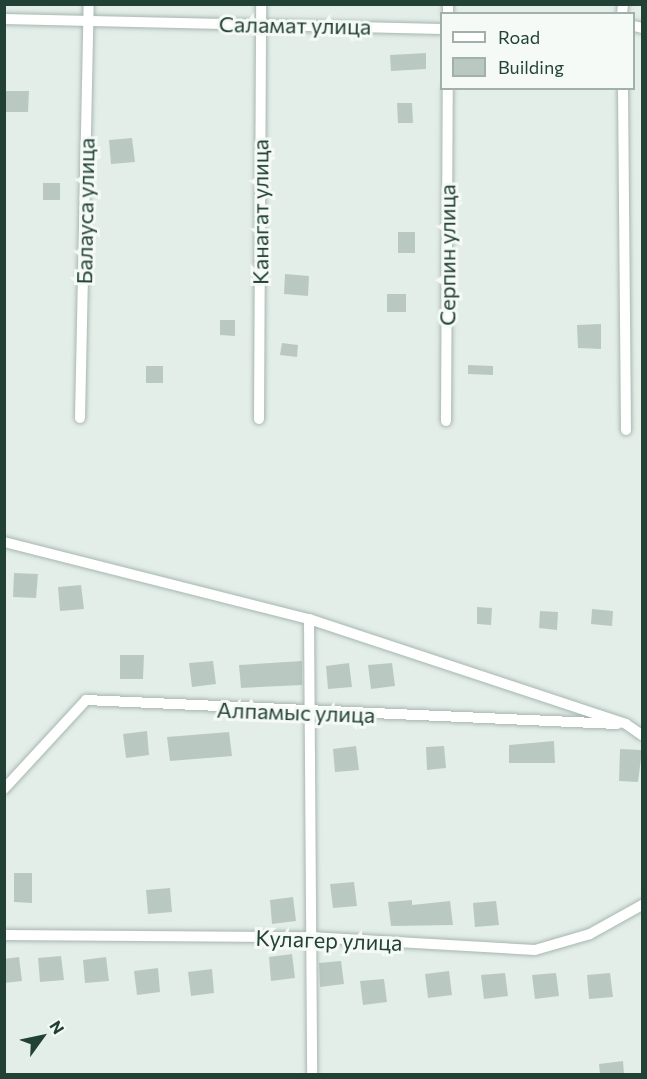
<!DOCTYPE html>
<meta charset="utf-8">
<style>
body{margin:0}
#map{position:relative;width:647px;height:1079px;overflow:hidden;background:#e4eee9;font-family:Commissioner,sans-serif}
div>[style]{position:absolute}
.building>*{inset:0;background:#b9c9c1}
.roads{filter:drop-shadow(0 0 2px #a6b7b0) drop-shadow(0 0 2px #a6b7b0)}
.street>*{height:10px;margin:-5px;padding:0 5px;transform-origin:5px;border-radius:5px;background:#fff}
span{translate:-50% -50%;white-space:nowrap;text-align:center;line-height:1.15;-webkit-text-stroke:6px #f5faf7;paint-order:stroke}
.street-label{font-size:22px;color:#224136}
.frame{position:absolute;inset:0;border:6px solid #224136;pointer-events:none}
.legend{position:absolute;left:440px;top:12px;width:195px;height:78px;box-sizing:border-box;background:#f5faf7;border:2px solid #a1b0aa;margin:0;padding:8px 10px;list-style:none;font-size:18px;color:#224136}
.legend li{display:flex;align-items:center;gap:12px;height:30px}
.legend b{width:30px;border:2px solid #a1b0aa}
.north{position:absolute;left:12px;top:1007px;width:60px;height:60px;-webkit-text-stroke:4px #f5faf7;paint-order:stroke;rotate:57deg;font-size:16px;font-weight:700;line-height:24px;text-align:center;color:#224136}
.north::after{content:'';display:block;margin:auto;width:21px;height:27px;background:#224136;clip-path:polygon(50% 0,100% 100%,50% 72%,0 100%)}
</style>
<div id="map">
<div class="building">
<i style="clip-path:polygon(426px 53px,426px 69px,391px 71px,390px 55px)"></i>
<i style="clip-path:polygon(5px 91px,29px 91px,28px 112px,5px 112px)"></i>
<i style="clip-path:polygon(397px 103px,412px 103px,413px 123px,398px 123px)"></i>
<i style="clip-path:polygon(132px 138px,135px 162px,111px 164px,109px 140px)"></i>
<i style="clip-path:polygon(43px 183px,60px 183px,60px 200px,43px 200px)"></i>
<i style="clip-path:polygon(398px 232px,415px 232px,415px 253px,398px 253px)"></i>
<i style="clip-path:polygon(285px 274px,309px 276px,308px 296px,284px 294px)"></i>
<i style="clip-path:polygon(387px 294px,406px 294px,406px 312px,387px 312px)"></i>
<i style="clip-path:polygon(220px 320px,235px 320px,235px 336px,220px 335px)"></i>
<i style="clip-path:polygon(601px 324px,601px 349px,578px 348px,577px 325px)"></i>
<i style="clip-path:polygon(282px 343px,298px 345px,297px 357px,280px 355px)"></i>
<i style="clip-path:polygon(468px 365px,493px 366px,493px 375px,468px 374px)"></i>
<i style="clip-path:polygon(146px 366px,163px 366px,163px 383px,146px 383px)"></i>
<i style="clip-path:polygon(14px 573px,38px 574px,36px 598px,13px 597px)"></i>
<i style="clip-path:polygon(81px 585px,84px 609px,60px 611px,58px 587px)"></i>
<i style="clip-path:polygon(477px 607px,492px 608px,491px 625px,477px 624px)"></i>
<i style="clip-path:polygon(592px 609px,613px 611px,612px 626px,591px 624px)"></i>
<i style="clip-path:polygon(540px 611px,558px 612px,557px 630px,539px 628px)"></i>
<i style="clip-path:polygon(120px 655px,144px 655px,143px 679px,120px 679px)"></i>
<i style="clip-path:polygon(213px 661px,216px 684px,192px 687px,189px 663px)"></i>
<i style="clip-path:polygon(302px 661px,302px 685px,241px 688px,239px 665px)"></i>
<i style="clip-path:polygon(349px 663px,352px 687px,328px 689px,326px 666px)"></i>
<i style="clip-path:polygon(392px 663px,395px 686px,371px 689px,368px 665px)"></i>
<i style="clip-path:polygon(147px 731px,149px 755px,126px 758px,123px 734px)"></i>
<i style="clip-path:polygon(229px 732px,232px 756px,170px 761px,167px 737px)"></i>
<i style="clip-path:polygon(554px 741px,555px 763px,509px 763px,509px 745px)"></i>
<i style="clip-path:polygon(356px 746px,359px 770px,335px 772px,333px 749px)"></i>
<i style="clip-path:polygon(444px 746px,446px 768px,427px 770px,426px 747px)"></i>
<i style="clip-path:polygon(620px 749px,642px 750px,638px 782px,619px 781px)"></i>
<i style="clip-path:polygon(14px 873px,32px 873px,32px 903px,14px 902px)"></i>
<i style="clip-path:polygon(354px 882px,357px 906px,333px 908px,330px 884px)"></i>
<i style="clip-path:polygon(170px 888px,172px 912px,148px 914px,146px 890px)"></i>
<i style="clip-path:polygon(293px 897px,296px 921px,272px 924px,270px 900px)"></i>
<i style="clip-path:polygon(412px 900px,412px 905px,450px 901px,453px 925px,391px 926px,388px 902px)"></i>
<i style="clip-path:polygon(496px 901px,499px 925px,475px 927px,473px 903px)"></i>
<i style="clip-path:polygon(292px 954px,295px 978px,271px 981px,269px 957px)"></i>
<i style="clip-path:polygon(61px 956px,64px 980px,40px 982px,38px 958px)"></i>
<i style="clip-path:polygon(19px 957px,22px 981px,4px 983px,4px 959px)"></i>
<i style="clip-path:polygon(106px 957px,109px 981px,85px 983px,83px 960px)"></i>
<i style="clip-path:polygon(341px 961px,344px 984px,320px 987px,319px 963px)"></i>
<i style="clip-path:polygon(158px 968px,160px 992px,137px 995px,134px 971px)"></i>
<i style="clip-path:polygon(212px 969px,214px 993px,191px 996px,188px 972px)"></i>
<i style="clip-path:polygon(449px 971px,452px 995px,428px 998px,425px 974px)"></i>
<i style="clip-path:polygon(505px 973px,508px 996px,484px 999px,481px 975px)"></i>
<i style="clip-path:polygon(556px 973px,559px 996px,535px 999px,532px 975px)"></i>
<i style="clip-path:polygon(610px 973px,613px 997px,589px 999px,587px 975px)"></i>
<i style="clip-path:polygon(384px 979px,387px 1002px,363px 1005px,360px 981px)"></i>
<i style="clip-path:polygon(623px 1061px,624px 1074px,600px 1074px,599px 1064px)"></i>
</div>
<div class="roads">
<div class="street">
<i style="left:448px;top:4px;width:10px;rotate:90deg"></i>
<i style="left:622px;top:14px;width:10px;rotate:-84deg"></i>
<i style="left:4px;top:19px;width:438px;rotate:1.3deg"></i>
<i style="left:634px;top:26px;width:8px;rotate:14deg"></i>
<i style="left:623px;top:88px;width:342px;rotate:89.5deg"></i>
<i style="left:80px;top:418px;width:414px;rotate:-88.8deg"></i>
<i style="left:259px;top:419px;width:415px;rotate:-89.7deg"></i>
<i style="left:446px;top:421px;width:333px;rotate:-89.7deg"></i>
<i style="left:4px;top:542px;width:315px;rotate:14.2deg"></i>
<i style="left:309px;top:619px;width:334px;rotate:18.3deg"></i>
<i style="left:626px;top:724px;width:19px;rotate:35deg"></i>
<i style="left:309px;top:619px;width:455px;rotate:89.6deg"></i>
<i style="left:4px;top:789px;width:121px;rotate:-47.3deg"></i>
<i style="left:86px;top:700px;width:532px;rotate:2.59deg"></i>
<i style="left:4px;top:935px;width:306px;rotate:0.4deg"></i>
<i style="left:310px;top:937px;width:225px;rotate:3.3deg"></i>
<i style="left:535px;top:950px;width:57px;rotate:-16.2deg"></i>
<i style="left:590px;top:934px;width:60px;rotate:-29.1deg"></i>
</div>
</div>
<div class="street-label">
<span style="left:295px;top:25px;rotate:1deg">Саламат улица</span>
<span style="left:85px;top:211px;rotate:-89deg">Балауса улица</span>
<span style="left:260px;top:212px;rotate:-90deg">Канагат улица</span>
<span style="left:447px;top:255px;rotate:-90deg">Серпин улица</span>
<span style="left:296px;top:712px;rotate:2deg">Алпамыс улица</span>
<span style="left:329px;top:940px;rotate:2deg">Кулагер улица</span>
</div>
<div class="frame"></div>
<ul class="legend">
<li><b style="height:8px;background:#fff"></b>Road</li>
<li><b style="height:16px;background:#b9c9c1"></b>Building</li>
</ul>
<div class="north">N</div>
</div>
